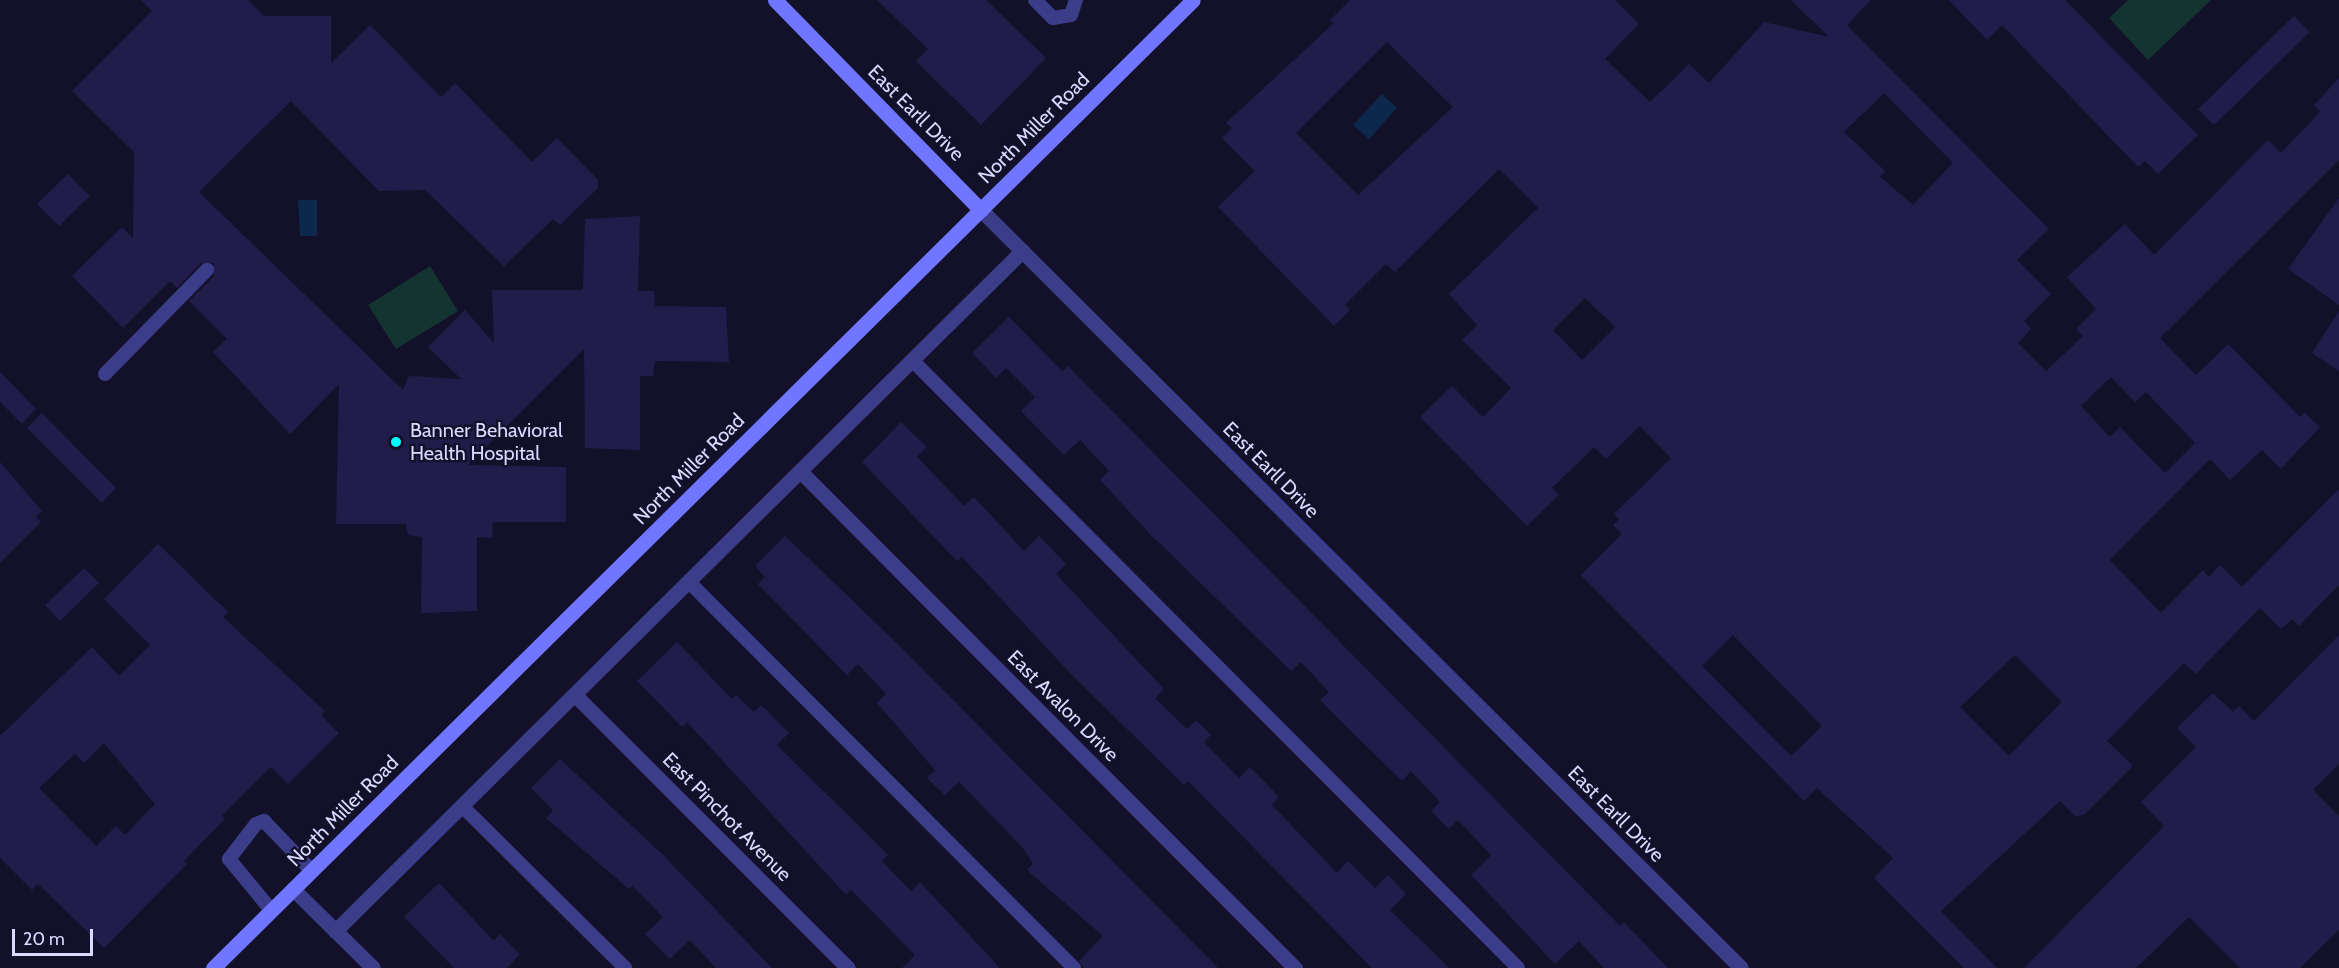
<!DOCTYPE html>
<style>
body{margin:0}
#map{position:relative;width:2339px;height:968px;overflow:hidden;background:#131029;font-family:Cabin,sans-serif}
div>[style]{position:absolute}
.green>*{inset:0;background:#133430}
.water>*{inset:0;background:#0c284c}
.building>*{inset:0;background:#221c4b}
.lane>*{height:14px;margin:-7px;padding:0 7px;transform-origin:7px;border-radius:7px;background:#3b3d89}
.street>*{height:15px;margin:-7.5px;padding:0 7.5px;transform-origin:7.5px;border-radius:7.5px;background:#3b3d89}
.secondary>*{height:15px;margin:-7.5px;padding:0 7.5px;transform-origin:7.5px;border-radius:7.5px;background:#7076ff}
.dots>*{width:16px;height:16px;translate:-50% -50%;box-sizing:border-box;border:3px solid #131029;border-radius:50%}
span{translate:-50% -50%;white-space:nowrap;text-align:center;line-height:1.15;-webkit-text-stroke:4.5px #131029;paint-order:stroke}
.street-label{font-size:20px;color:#dad9ff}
.poi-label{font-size:20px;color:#dad9ff}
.left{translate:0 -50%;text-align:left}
.scale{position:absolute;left:12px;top:929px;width:81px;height:27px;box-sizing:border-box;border:3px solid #dad9ff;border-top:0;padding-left:8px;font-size:18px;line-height:21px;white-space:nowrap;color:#dad9ff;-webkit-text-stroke:4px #131029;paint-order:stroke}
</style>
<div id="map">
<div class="green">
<i style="clip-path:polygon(2128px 0,2211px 0,2148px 60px,2109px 18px)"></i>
<i style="clip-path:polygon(430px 266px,458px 311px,396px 349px,368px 305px)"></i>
</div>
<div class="water">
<i style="clip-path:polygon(1382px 94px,1397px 108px,1369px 139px,1353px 125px)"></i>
<i style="clip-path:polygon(298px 200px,317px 200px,317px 236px,300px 236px)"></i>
</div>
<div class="building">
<i style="clip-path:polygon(141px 0,248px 0,264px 16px,331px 16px,331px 63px,370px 25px,441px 97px,455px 83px,532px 162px,557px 138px,598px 180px,598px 188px,560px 225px,553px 219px,504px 266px,425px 190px,379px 191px,291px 101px,199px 192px,403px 390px,409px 376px,461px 379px,428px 347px,465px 310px,494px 343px,492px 290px,583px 290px,585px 219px,640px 216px,638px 291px,654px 291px,655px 306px,726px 307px,729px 362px,655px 361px,653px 376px,640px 376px,640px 450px,585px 448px,584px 349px,468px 465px,566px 467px,566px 522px,493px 522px,492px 538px,477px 537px,477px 611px,421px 613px,422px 537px,408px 535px,406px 524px,336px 524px,339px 384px,290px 434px,213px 352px,227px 339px,189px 301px,214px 276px,213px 263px,201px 263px,177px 288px,170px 281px,123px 328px,72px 276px,122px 227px,133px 239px,134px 152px,72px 91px,152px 11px)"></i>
<i style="clip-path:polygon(877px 0,986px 0,1046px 58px,981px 125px,916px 61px,928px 49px)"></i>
<i style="clip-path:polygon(evenodd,1350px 0,1615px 0,1639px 24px,1605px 59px,1650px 102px,1689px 64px,1709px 83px,1764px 22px,1829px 37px,1791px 0,1871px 0,1847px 25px,2049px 229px,2017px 260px,2051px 294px,2024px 321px,2031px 329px,2018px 343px,2046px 371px,2083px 336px,2076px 329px,2096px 309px,2067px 277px,2125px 224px,2154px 255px,2268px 140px,2281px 153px,2320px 112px,2314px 105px,2339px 78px,2339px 160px,2160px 338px,2196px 375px,2228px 344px,2300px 417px,2304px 412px,2320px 427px,2281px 469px,2262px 450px,2230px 480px,2210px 459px,2110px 560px,2161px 613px,2203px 570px,2209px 577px,2220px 565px,2242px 587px,2339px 489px,2339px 585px,2299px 626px,2292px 619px,2281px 629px,2260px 608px,2196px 674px,2184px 663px,2107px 741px,2133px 766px,2085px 814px,2076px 817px,2060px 801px,1941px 911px,1997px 968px,1964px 968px,1874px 878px,1893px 858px,1817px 788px,1804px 801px,1581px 575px,1622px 534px,1613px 525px,1619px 519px,1614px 514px,1671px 458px,1640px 426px,1606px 459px,1594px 447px,1552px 488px,1559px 495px,1527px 526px,1420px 417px,1452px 386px,1483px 417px,1511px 388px,1462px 340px,1477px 325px,1449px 294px,1538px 208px,1499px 169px,1395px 272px,1386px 264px,1345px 305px,1350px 310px,1334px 326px,1218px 207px,1255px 171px,1222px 138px,1232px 128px,1226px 123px,1334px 23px,1330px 20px,1350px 0,1387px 42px,1453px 107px,1358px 195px,1296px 133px,1387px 42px,1350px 0,1884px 93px,1953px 163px,1913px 205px,1880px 177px,1885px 171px,1844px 132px,1884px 93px,1350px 0,1585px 298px,1615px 327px,1582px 360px,1553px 330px,1585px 298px,1350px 0,2111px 377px,2135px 402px,2146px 392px,2195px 443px,2165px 473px,2120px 427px,2110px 437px,2081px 406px,2111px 377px,1350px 0,1733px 635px,1822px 726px,1791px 756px,1702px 666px,1733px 635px,1350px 0,2015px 655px,2062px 702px,2009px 756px,1960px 707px,2015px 655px)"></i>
<i style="clip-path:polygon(1949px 0,2065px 0,2198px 135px,2158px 174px,2145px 161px,2138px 167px,2002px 25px,1987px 40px)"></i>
<i style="clip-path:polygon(2294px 16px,2310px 32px,2214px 125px,2198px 109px)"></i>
<i style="clip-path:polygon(68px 174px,90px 196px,59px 226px,37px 204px)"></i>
<i style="clip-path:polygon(2339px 198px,2339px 305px,2288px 269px)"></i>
<i style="clip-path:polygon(2339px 311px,2339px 371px,2312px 353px)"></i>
<i style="clip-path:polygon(1009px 317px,1062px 371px,1068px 366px,1620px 926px,1624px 922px,1668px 968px,1604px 968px,1579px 941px,1555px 964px,1471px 875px,1491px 855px,1458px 820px,1449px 829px,1431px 811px,1440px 802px,1411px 771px,1402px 781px,1348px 728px,1320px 700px,1329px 692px,1301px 662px,1291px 671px,1150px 534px,1100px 480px,1109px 471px,1080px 440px,1064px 455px,1021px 411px,1035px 397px,1006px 368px,996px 378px,972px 353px)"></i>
<i style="clip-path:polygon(0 372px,36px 409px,22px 424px,0 402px)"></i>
<i style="clip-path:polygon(42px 413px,116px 488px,102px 503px,27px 428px)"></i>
<i style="clip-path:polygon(901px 422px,927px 447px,917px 457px,964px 506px,974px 497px,1024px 551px,1039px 536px,1066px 564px,1056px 574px,1164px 689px,1155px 698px,1187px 729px,1196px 720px,1211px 735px,1204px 742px,1239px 778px,1250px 767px,1279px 797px,1272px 805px,1337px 873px,1348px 861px,1375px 888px,1388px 875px,1406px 894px,1390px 910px,1449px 968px,1372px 968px,1188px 781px,1184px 785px,1071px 674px,962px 557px,957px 561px,862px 462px)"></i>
<i style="clip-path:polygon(0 462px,42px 511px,36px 516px,41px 522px,0 563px)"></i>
<i style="clip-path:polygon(785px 536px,901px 647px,1218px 968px,1083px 968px,1079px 961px,1103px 936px,1027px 870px,1033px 864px,1024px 849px,959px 782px,945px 795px,927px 778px,935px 770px,877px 703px,886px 694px,858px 664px,847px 675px,758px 584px,765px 577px,755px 566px)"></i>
<i style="clip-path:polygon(evenodd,158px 544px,228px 612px,223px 617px,325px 711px,321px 715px,339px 733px,288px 784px,271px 767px,222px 816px,225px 819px,184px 861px,187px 864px,104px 948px,38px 884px,32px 890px,0 858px,0 736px,92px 647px,119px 676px,150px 645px,104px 599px,158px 544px,104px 743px,155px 804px,125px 835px,116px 826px,96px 846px,39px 788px,75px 754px,84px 763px,104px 743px)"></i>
<i style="clip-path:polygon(84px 568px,99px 583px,60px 621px,45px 605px)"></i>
<i style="clip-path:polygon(2339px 635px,2339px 764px,2313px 790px,2339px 816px,2339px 930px,2300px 968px,2240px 968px,2189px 917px,2136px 968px,2024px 968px,2164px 826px,2141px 802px,2196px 747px,2177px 728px,2213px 693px,2233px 712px,2239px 706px,2254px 721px)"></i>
<i style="clip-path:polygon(677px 642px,732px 699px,736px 695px,754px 712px,761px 705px,789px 733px,777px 745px,888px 855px,882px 861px,911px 891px,920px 882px,1000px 968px,902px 968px,915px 955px,851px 890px,846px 895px,687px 722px,682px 727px,637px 681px)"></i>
<i style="clip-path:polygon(560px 759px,663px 855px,772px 968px,716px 968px,690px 940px,670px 959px,645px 934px,663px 917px,632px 886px,629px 889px,546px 818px,553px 810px,531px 788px)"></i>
<i style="clip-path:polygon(439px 883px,494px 941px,500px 934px,520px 954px,507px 968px,454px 968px,404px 917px)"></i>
</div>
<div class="lane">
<i style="left:1035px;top:0;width:25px;rotate:45deg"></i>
<i style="left:1053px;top:18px;width:18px;rotate:-9deg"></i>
<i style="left:1071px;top:15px;width:16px;rotate:-72deg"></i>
<i style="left:913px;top:361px;width:857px;rotate:45.09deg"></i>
<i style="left:105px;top:374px;width:146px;rotate:-45.6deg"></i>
<i style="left:690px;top:583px;width:544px;rotate:45.07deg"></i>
<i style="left:462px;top:806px;width:230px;rotate:44.8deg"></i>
<i style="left:271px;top:910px;width:66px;rotate:-129.5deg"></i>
<i style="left:229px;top:859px;width:44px;rotate:-52.4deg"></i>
<i style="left:256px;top:824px;width:9px;rotate:-21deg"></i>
<i style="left:264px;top:821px;width:69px;rotate:46.2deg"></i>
</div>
<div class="street">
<i style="left:981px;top:210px;width:1073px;rotate:44.92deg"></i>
<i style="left:802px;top:473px;width:699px;rotate:45.12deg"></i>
<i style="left:575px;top:695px;width:386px;rotate:45deg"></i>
<i style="left:293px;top:889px;width:112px;rotate:44.6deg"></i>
<i style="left:335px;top:931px;width:967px;rotate:-44.71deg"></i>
</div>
<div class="secondary">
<i style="left:775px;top:0;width:294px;rotate:45.6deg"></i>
<i style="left:213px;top:968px;width:1377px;rotate:-44.65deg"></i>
</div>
<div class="dots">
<i style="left:396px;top:442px;background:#05f7ff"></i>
</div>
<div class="street-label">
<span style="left:916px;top:113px;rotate:45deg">East Earll Drive</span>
<span style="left:1034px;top:128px;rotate:-45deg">North Miller Road</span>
<span style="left:689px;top:469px;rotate:-45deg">North Miller Road</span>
<span style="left:1271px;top:470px;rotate:45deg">East Earll Drive</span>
<span style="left:1063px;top:706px;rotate:45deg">East Avalon Drive</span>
<span style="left:343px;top:811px;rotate:-45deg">North Miller Road</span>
<span style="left:1616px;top:814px;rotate:45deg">East Earll Drive</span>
<span style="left:727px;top:817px;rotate:45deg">East Pinchot Avenue</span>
</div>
<div class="poi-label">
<span class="left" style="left:410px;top:442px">Banner Behavioral<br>Health Hospital</span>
</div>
<div class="scale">20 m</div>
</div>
